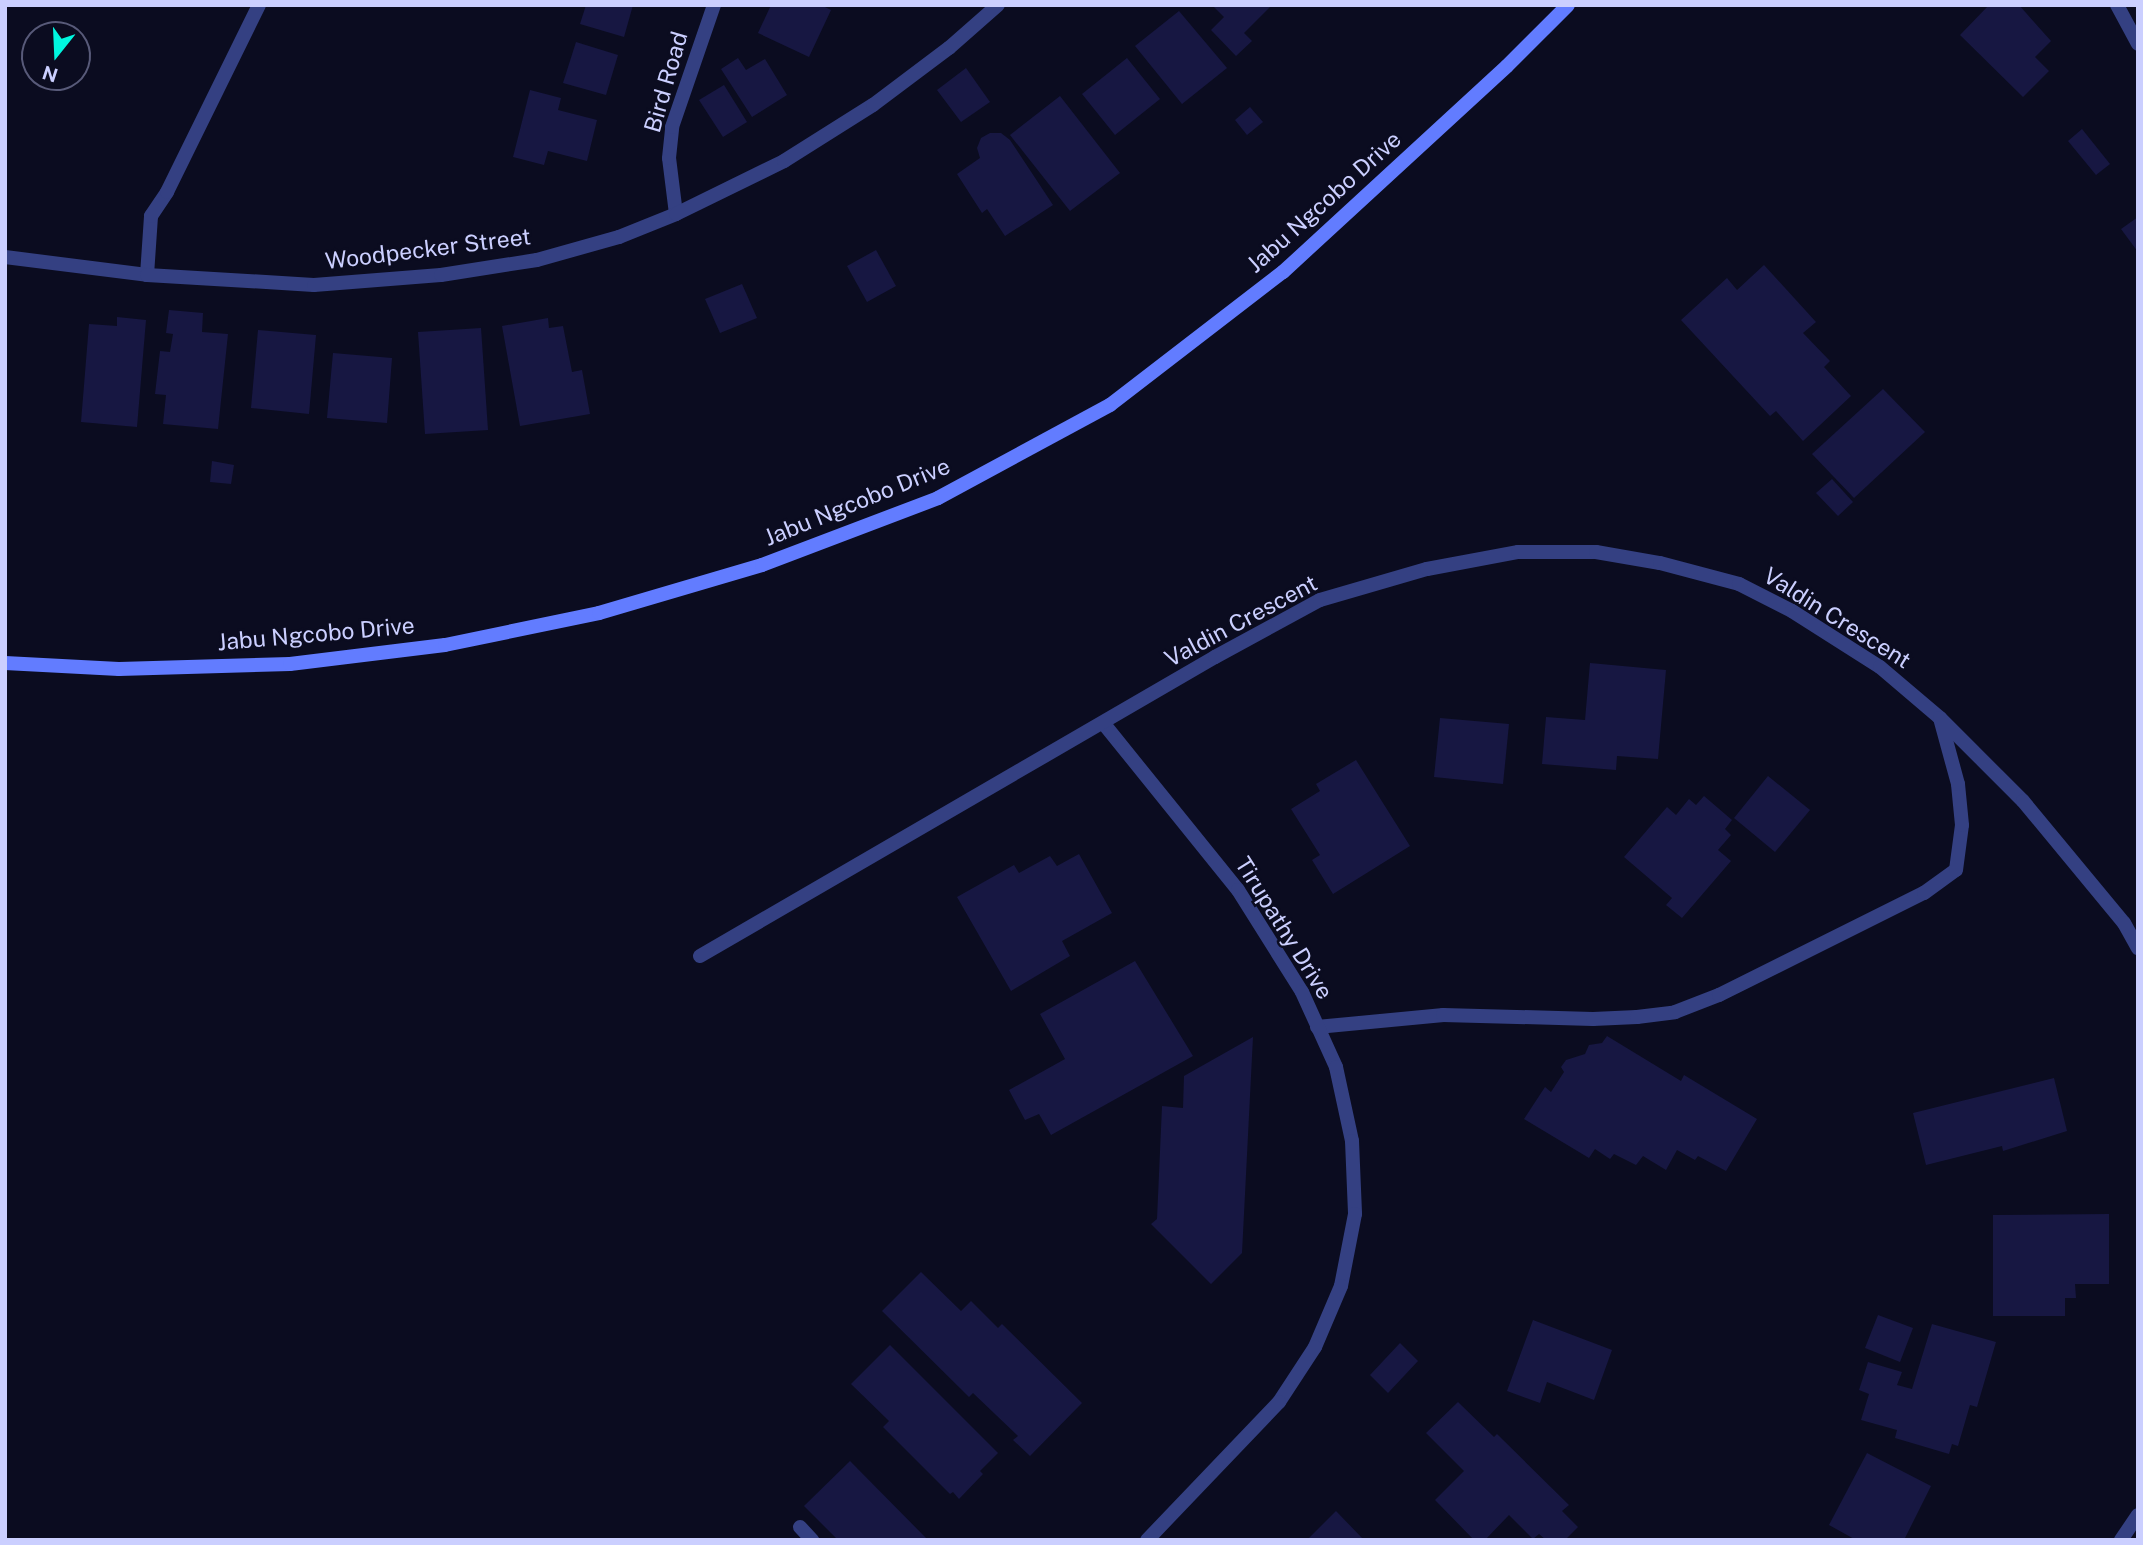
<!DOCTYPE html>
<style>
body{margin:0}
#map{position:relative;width:2143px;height:1545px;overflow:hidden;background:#0b0c20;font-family:"Public Sans",sans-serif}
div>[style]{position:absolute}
.building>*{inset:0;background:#171742}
.service>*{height:14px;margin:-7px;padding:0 7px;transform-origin:7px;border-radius:7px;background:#344082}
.minor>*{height:14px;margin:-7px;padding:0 7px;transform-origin:7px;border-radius:7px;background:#344082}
.secondary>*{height:14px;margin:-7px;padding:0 7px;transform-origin:7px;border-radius:7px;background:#627cff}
span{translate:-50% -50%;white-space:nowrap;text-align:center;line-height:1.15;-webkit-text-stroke:5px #0b0c20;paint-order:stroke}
.street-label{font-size:23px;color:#cbcfff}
.frame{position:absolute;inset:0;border:7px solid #cbcfff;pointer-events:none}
.north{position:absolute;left:21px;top:21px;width:70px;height:70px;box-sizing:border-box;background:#0b0c20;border:2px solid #585a79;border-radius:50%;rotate:198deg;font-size:19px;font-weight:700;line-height:28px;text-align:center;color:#cbcfff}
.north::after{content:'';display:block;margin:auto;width:24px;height:32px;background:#00f6df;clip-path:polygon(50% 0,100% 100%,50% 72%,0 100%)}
</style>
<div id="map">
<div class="building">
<i style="clip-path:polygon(586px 5px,633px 5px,624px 37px,580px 24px)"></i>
<i style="clip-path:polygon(771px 5px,821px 5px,831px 10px,809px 57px,758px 33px)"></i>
<i style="clip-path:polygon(1212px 5px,1272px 5px,1244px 33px,1252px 41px,1236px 56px,1211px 30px,1224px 17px)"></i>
<i style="clip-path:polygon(1989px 5px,2019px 5px,2051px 41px,2035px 57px,2049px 71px,2023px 97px,1960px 35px)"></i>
<i style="clip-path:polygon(1179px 11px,1227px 68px,1182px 104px,1135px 46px)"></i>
<i style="clip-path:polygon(576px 42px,618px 55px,606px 95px,563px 83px)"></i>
<i style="clip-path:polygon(738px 58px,746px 70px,765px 59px,787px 95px,752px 117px,721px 69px)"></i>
<i style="clip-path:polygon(1127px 58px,1160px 99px,1115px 135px,1082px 94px)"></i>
<i style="clip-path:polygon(966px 68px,990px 102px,961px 122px,937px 90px)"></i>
<i style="clip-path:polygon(724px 85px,747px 122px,723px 137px,699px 100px)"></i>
<i style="clip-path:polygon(530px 90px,561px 98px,558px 110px,597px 120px,587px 161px,548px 151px,544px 165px,513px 157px)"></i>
<i style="clip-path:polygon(1060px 96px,1120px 173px,1070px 211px,1010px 135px)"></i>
<i style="clip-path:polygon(1250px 107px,1263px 122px,1247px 135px,1235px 120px)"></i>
<i style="clip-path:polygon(2082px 129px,2110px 164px,2096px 175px,2068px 141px)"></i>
<i style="clip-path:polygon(990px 133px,1001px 133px,1010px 140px,1053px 205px,1005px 236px,987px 209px,982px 213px,957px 174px,980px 158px,977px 148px,981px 138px)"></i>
<i style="clip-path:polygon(2138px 217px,2138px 252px,2121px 229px)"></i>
<i style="clip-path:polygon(876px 250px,896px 286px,867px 302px,847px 266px)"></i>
<i style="clip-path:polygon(1764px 265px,1816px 322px,1803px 333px,1830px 361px,1824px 367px,1851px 396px,1803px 441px,1776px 411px,1770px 416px,1681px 320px,1727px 278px,1737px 290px)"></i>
<i style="clip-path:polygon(742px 284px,757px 318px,720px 333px,705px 299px)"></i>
<i style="clip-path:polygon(169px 310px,203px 313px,202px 332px,228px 334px,218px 429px,163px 424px,166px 395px,155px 394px,160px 351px,170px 352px,173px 334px,166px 333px)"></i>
<i style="clip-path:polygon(117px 317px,146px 320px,137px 427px,81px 422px,89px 324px,117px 326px)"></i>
<i style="clip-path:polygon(548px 318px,549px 328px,563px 326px,572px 372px,582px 370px,590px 414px,520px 426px,502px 326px)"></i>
<i style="clip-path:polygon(481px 328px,488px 430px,425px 434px,418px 332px)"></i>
<i style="clip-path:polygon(258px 330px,316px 335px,309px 414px,251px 408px)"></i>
<i style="clip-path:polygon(333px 353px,392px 358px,387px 423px,327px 418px)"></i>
<i style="clip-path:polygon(1883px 389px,1925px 432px,1854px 498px,1812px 454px)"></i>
<i style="clip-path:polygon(212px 461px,234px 465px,231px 484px,210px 482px)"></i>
<i style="clip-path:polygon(1832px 479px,1853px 502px,1838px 516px,1816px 493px)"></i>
<i style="clip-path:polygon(1590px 663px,1666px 670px,1658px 759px,1617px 756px,1616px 770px,1542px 764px,1546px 717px,1585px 720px)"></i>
<i style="clip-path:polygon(1440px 718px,1509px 724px,1503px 784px,1434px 777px)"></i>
<i style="clip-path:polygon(1356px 760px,1410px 846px,1333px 894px,1312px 860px,1320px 855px,1291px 809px,1320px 791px,1316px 784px)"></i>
<i style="clip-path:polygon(1768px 776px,1810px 810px,1775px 852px,1734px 818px)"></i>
<i style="clip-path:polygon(1704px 796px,1732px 820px,1725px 829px,1731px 835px,1718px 850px,1731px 861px,1682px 918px,1666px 905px,1672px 898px,1624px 857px,1667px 807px,1676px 815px,1689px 799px,1696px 805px)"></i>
<i style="clip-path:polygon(1079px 854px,1112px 913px,1062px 941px,1070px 956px,1011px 991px,957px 897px,1014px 865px,1019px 873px,1050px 856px,1057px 866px)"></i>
<i style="clip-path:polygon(1135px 961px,1193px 1056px,1051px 1135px,1039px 1114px,1025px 1120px,1009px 1090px,1065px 1059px,1040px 1014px)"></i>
<i style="clip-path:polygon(1607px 1036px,1681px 1081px,1684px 1075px,1757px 1119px,1726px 1171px,1698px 1156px,1695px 1160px,1677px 1150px,1666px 1170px,1643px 1156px,1636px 1165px,1614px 1154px,1610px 1159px,1595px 1149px,1589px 1158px,1524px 1119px,1545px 1087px,1551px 1092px,1564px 1072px,1561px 1067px,1566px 1060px,1585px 1054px,1589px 1045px,1602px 1043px)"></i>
<i style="clip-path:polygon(1253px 1037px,1242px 1253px,1211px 1284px,1151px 1224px,1157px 1219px,1162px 1106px,1183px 1108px,1184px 1076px)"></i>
<i style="clip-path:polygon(2054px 1078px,2067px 1131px,2003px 1151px,2002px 1146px,1926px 1165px,1913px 1113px)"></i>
<i style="clip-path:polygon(2109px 1214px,2109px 1284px,2075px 1284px,2076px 1298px,2065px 1298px,2065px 1316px,1993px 1316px,1993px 1215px)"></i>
<i style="clip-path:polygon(921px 1272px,961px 1311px,971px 1301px,998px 1328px,1002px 1324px,1082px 1403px,1030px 1456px,1013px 1440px,1018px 1436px,973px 1393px,969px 1397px,882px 1311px)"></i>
<i style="clip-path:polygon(1878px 1315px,1913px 1328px,1900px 1362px,1865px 1348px)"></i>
<i style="clip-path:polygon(1533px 1320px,1612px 1350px,1594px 1400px,1547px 1382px,1540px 1403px,1507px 1391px)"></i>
<i style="clip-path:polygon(1932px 1324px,1996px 1342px,1977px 1407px,1970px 1405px,1958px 1446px,1952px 1444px,1949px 1454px,1895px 1438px,1897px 1430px,1861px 1420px,1869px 1394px,1859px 1390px,1868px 1362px,1902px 1372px,1897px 1385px,1912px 1389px)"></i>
<i style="clip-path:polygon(1400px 1343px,1418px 1361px,1388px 1393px,1370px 1375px)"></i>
<i style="clip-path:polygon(890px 1345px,998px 1453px,980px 1471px,983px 1474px,959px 1499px,953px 1492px,950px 1494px,883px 1427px,889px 1421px,851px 1384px)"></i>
<i style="clip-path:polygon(1458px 1402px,1494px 1437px,1497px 1434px,1569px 1505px,1562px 1511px,1578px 1527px,1565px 1540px,1546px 1540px,1539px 1534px,1533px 1539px,1509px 1515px,1485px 1540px,1474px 1540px,1435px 1500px,1464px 1471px,1426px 1433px)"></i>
<i style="clip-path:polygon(1867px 1453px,1931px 1486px,1904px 1540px,1856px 1540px,1829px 1525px)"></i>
<i style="clip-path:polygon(850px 1461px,928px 1540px,838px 1540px,804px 1506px)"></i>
<i style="clip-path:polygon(1336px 1511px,1364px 1540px,1307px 1540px)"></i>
</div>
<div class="service">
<i style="left:2117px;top:5px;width:44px;rotate:61.7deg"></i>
<i style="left:147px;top:275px;width:59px;rotate:-86.1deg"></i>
<i style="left:151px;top:216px;width:29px;rotate:-56deg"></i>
<i style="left:167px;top:192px;width:208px;rotate:-63.8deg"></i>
<i style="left:1317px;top:1027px;width:127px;rotate:-5.4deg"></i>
<i style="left:1443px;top:1015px;width:150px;rotate:1.5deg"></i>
<i style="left:1593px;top:1019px;width:44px;rotate:-2.6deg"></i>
<i style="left:1637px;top:1017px;width:38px;rotate:-7deg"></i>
<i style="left:1675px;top:1012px;width:47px;rotate:-21.1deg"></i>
<i style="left:1719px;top:995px;width:229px;rotate:-26.5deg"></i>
<i style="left:1924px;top:893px;width:39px;rotate:-36deg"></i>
<i style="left:1956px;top:870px;width:45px;rotate:-82.4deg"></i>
<i style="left:1962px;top:825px;width:41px;rotate:-95.6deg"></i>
<i style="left:1958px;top:784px;width:68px;rotate:-105.3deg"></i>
<i style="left:800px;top:1527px;width:18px;rotate:47deg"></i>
</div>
<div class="minor">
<i style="left:676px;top:214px;width:56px;rotate:-97.1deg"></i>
<i style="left:669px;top:158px;width:31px;rotate:-84deg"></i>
<i style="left:672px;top:127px;width:129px;rotate:-71deg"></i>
<i style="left:5px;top:257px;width:143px;rotate:7.2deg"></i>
<i style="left:147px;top:275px;width:167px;rotate:3.4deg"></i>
<i style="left:314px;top:285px;width:127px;rotate:-4.5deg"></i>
<i style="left:441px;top:275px;width:97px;rotate:-8.9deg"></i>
<i style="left:537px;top:260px;width:85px;rotate:-15.7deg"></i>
<i style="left:619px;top:237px;width:61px;rotate:-22deg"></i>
<i style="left:676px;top:214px;width:120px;rotate:-26.1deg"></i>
<i style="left:784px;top:161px;width:105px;rotate:-32.2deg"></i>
<i style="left:873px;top:105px;width:95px;rotate:-36.9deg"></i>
<i style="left:949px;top:48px;width:65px;rotate:-41.3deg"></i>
<i style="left:1104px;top:724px;width:213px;rotate:51.1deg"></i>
<i style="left:1238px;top:890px;width:120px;rotate:57.9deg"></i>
<i style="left:1302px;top:992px;width:82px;rotate:65.6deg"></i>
<i style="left:1336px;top:1067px;width:76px;rotate:77.8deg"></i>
<i style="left:1352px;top:1141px;width:73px;rotate:87.6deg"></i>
<i style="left:1355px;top:1214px;width:73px;rotate:101deg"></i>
<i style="left:1341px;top:1286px;width:66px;rotate:113.1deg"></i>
<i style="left:1315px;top:1347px;width:66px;rotate:123.2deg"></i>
<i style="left:1279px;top:1402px;width:191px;rotate:133.7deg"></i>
<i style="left:700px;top:956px;width:596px;rotate:-30.14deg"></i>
<i style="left:1215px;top:657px;width:119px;rotate:-28.5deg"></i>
<i style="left:1320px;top:600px;width:111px;rotate:-16.2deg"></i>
<i style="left:1427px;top:569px;width:93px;rotate:-10.6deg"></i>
<i style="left:1518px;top:552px;width:78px"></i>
<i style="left:1596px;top:552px;width:65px;rotate:9.8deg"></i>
<i style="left:1660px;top:563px;width:82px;rotate:14.9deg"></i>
<i style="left:1739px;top:584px;width:59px;rotate:27deg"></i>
<i style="left:1792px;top:611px;width:104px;rotate:32.5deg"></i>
<i style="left:1880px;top:667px;width:79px;rotate:40.4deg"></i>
<i style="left:1940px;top:718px;width:117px;rotate:45deg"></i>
<i style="left:2023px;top:801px;width:158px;rotate:50.4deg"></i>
<i style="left:2124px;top:923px;width:29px;rotate:61deg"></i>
<i style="left:2121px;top:1540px;width:30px;rotate:-56deg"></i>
</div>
<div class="secondary">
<i style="left:5px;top:663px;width:114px;rotate:3deg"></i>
<i style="left:119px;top:669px;width:171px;rotate:-1.7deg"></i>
<i style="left:290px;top:664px;width:156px;rotate:-7deg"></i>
<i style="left:445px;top:645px;width:157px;rotate:-11.7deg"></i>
<i style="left:599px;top:613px;width:170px;rotate:-16.4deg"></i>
<i style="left:762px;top:565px;width:188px;rotate:-20.8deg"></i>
<i style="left:938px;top:498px;width:196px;rotate:-28.4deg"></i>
<i style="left:1110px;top:405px;width:218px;rotate:-37.6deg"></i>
<i style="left:1283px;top:272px;width:304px;rotate:-42.6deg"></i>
<i style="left:1507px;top:66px;width:86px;rotate:-45deg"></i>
</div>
<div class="street-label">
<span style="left:666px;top:82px;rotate:-74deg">Bird Road</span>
<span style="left:1324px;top:202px;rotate:-42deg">Jabu Ngcobo Drive</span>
<span style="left:428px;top:249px;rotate:-7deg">Woodpecker Street</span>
<span style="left:857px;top:502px;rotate:-22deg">Jabu Ngcobo Drive</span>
<span style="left:1837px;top:618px;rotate:32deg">Valdin Crescent</span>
<span style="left:1241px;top:621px;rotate:-28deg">Valdin Crescent</span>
<span style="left:316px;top:634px;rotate:-5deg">Jabu Ngcobo Drive</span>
<span style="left:1284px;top:928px;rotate:58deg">Tirupathy Drive</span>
</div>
<div class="frame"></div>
<div class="north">N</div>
</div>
